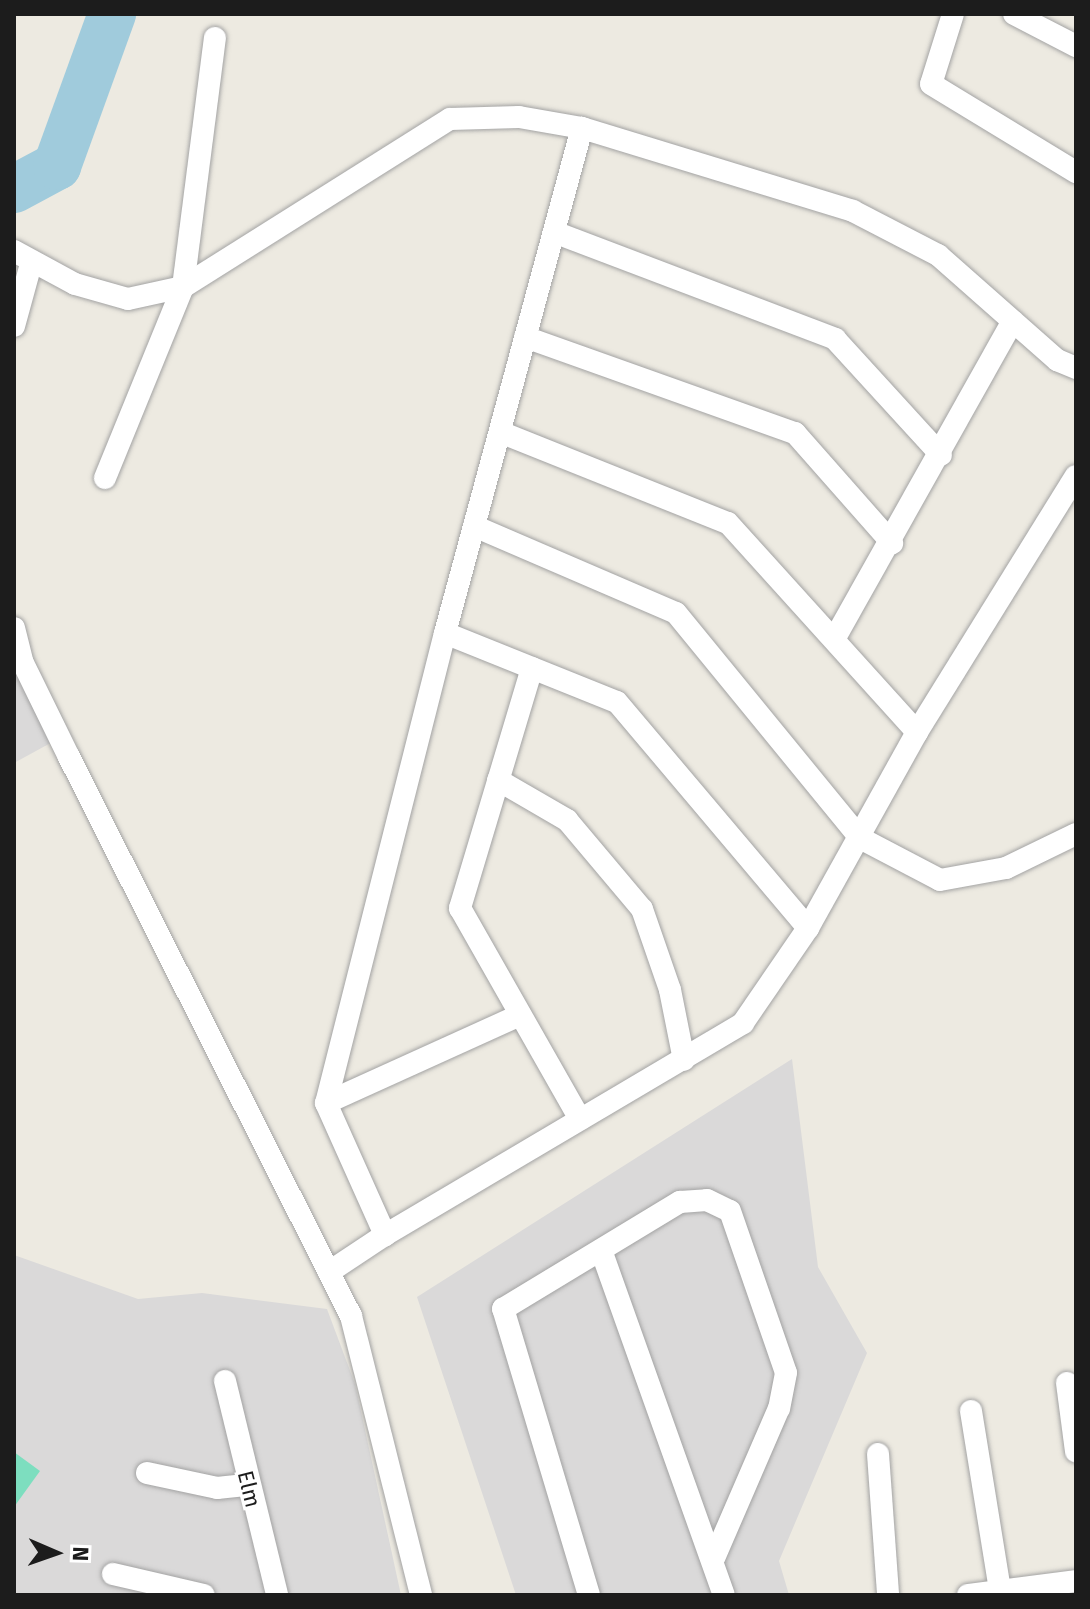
<!DOCTYPE html>
<style>
body{margin:0}
#map{position:relative;width:1090px;height:1609px;overflow:hidden;background:#edeae1;font-family:"Fira Sans",sans-serif}
div>[style]{position:absolute}
.residential>*{inset:0;background:#dad9d9}
.pitch>*{inset:0;background:#7ddebf}
.river>*{height:48px;margin:-24px;padding:0 24px;transform-origin:24px;border-radius:24px;background:#a0cbdc}
.roads{filter:drop-shadow(0 0 2px #a3a3a3) drop-shadow(0 0 2px #a3a3a3)}
.minor>*{height:22px;margin:-11px;padding:0 11px;transform-origin:11px;border-radius:11px;background:#fff}
span{translate:-50% -50%;white-space:nowrap;text-align:center;line-height:1.15;-webkit-text-stroke:6px #fff;paint-order:stroke}
.street-label{font-size:22px;color:#1c1c1c}
.frame{position:absolute;inset:0;border:16px solid #1c1c1c;pointer-events:none}
.north{position:absolute;left:16px;top:1513px;width:80px;height:80px;-webkit-text-stroke:6px #fff;paint-order:stroke;rotate:92deg;font-size:22px;font-weight:700;line-height:32px;text-align:center;color:#1c1c1c}
.north::after{content:'';display:block;margin:auto;width:28px;height:36px;background:#1c1c1c;clip-path:polygon(50% 0,100% 100%,50% 72%,0 100%)}
</style>
<div id="map">
<div class="residential">
<i style="clip-path:polygon(14px 663px,56px 740px,14px 763px)"></i>
<i style="clip-path:polygon(792px 1059px,818px 1267px,867px 1353px,779px 1561px,789px 1595px,516px 1595px,417px 1297px)"></i>
<i style="clip-path:polygon(14px 1255px,138px 1299px,202px 1293px,327px 1309px,355px 1384px,401px 1595px,14px 1595px)"></i>
</div>
<div class="pitch">
<i style="clip-path:polygon(14px 1452px,40px 1471px,14px 1507px)"></i>
</div>
<div class="river">
<i style="left:14px;top:189px;width:49px;rotate:-28.1deg"></i>
<i style="left:57px;top:166px;width:162px;rotate:-70.1deg"></i>
</div>
<div class="roads">
<div class="minor">
<i style="left:953px;top:14px;width:73px;rotate:107.4deg"></i>
<i style="left:931px;top:84px;width:170px;rotate:31.3deg"></i>
<i style="left:1014px;top:14px;width:70px;rotate:27.3deg"></i>
<i style="left:582px;top:128px;width:523px;rotate:105.18deg"></i>
<i style="left:445px;top:633px;width:485px;rotate:104.2deg"></i>
<i style="left:326px;top:1103px;width:145px;rotate:65.9deg"></i>
<i style="left:385px;top:1235px;width:416px;rotate:-30.6deg"></i>
<i style="left:743px;top:1023px;width:115px;rotate:-55.6deg"></i>
<i style="left:808px;top:928px;width:224px;rotate:-60.9deg"></i>
<i style="left:917px;top:732px;width:301px;rotate:-58.2deg"></i>
<i style="left:554px;top:232px;width:301px;rotate:20.8deg"></i>
<i style="left:835px;top:339px;width:157px;rotate:47.6deg"></i>
<i style="left:14px;top:251px;width:69px;rotate:28.4deg"></i>
<i style="left:75px;top:284px;width:55px;rotate:15.8deg"></i>
<i style="left:128px;top:299px;width:56px;rotate:-12.3deg"></i>
<i style="left:183px;top:287px;width:315px;rotate:-32.2deg"></i>
<i style="left:450px;top:119px;width:69px;rotate:-1.7deg"></i>
<i style="left:519px;top:117px;width:64px;rotate:9.9deg"></i>
<i style="left:582px;top:128px;width:283px;rotate:17deg"></i>
<i style="left:853px;top:211px;width:96px;rotate:27.4deg"></i>
<i style="left:938px;top:255px;width:159px;rotate:41.4deg"></i>
<i style="left:1057px;top:360px;width:21px;rotate:23deg"></i>
<i style="left:14px;top:326px;width:64px;rotate:-74.7deg"></i>
<i style="left:525px;top:337px;width:287px;rotate:19.6deg"></i>
<i style="left:795px;top:433px;width:147px;rotate:48.6deg"></i>
<i style="left:500px;top:432px;width:245px;rotate:21.8deg"></i>
<i style="left:728px;top:523px;width:282px;rotate:47.9deg"></i>
<i style="left:105px;top:478px;width:206px;rotate:-67.8deg"></i>
<i style="left:183px;top:287px;width:251px;rotate:-82.7deg"></i>
<i style="left:474px;top:526px;width:220px;rotate:23.3deg"></i>
<i style="left:676px;top:613px;width:291px;rotate:50.7deg"></i>
<i style="left:860px;top:838px;width:90px;rotate:27.7deg"></i>
<i style="left:940px;top:880px;width:67px;rotate:-10.3deg"></i>
<i style="left:1006px;top:868px;width:78px;rotate:-25.9deg"></i>
<i style="left:14px;top:628px;width:36px;rotate:76deg"></i>
<i style="left:23px;top:663px;width:105px;rotate:63.9deg"></i>
<i style="left:69px;top:757px;width:626px;rotate:63.23deg"></i>
<i style="left:351px;top:1316px;width:288px;rotate:75.9deg"></i>
<i style="left:445px;top:633px;width:185px;rotate:21.9deg"></i>
<i style="left:617px;top:702px;width:296px;rotate:49.8deg"></i>
<i style="left:836px;top:636px;width:361px;rotate:-60.7deg"></i>
<i style="left:532px;top:668px;width:251px;rotate:106.7deg"></i>
<i style="left:460px;top:908px;width:243px;rotate:60.4deg"></i>
<i style="left:498px;top:780px;width:80px;rotate:30.1deg"></i>
<i style="left:567px;top:820px;width:116px;rotate:49.9deg"></i>
<i style="left:642px;top:909px;width:86px;rotate:70.9deg"></i>
<i style="left:670px;top:990px;width:71px;rotate:78.7deg"></i>
<i style="left:326px;top:1103px;width:213px;rotate:-24.4deg"></i>
<i style="left:601px;top:1250px;width:366px;rotate:70.4deg"></i>
<i style="left:329px;top:1272px;width:67px;rotate:-33.5deg"></i>
<i style="left:225px;top:1381px;width:220px;rotate:76.3deg"></i>
<i style="left:1067px;top:1383px;width:69px;rotate:82.5deg"></i>
<i style="left:971px;top:1411px;width:182px;rotate:80.8deg"></i>
<i style="left:878px;top:1454px;width:141px;rotate:85.9deg"></i>
<i style="left:147px;top:1473px;width:72px;rotate:12.1deg"></i>
<i style="left:217px;top:1488px;width:31px;rotate:-6deg"></i>
<i style="left:113px;top:1574px;width:93px;rotate:13deg"></i>
<i style="left:589px;top:1595px;width:299px;rotate:-106.7deg"></i>
<i style="left:503px;top:1309px;width:207px;rotate:-31.2deg"></i>
<i style="left:680px;top:1202px;width:27px;rotate:-4deg"></i>
<i style="left:707px;top:1200px;width:25px;rotate:26deg"></i>
<i style="left:730px;top:1211px;width:171px;rotate:70.9deg"></i>
<i style="left:786px;top:1373px;width:36px;rotate:101deg"></i>
<i style="left:779px;top:1408px;width:163px;rotate:113.4deg"></i>
<i style="left:968px;top:1595px;width:109px;rotate:-7.4deg"></i>
</div>
</div>
<div class="street-label">
<span style="left:249px;top:1489px;rotate:76deg">Elm</span>
</div>
<div class="frame"></div>
<div class="north">N</div>
</div>
